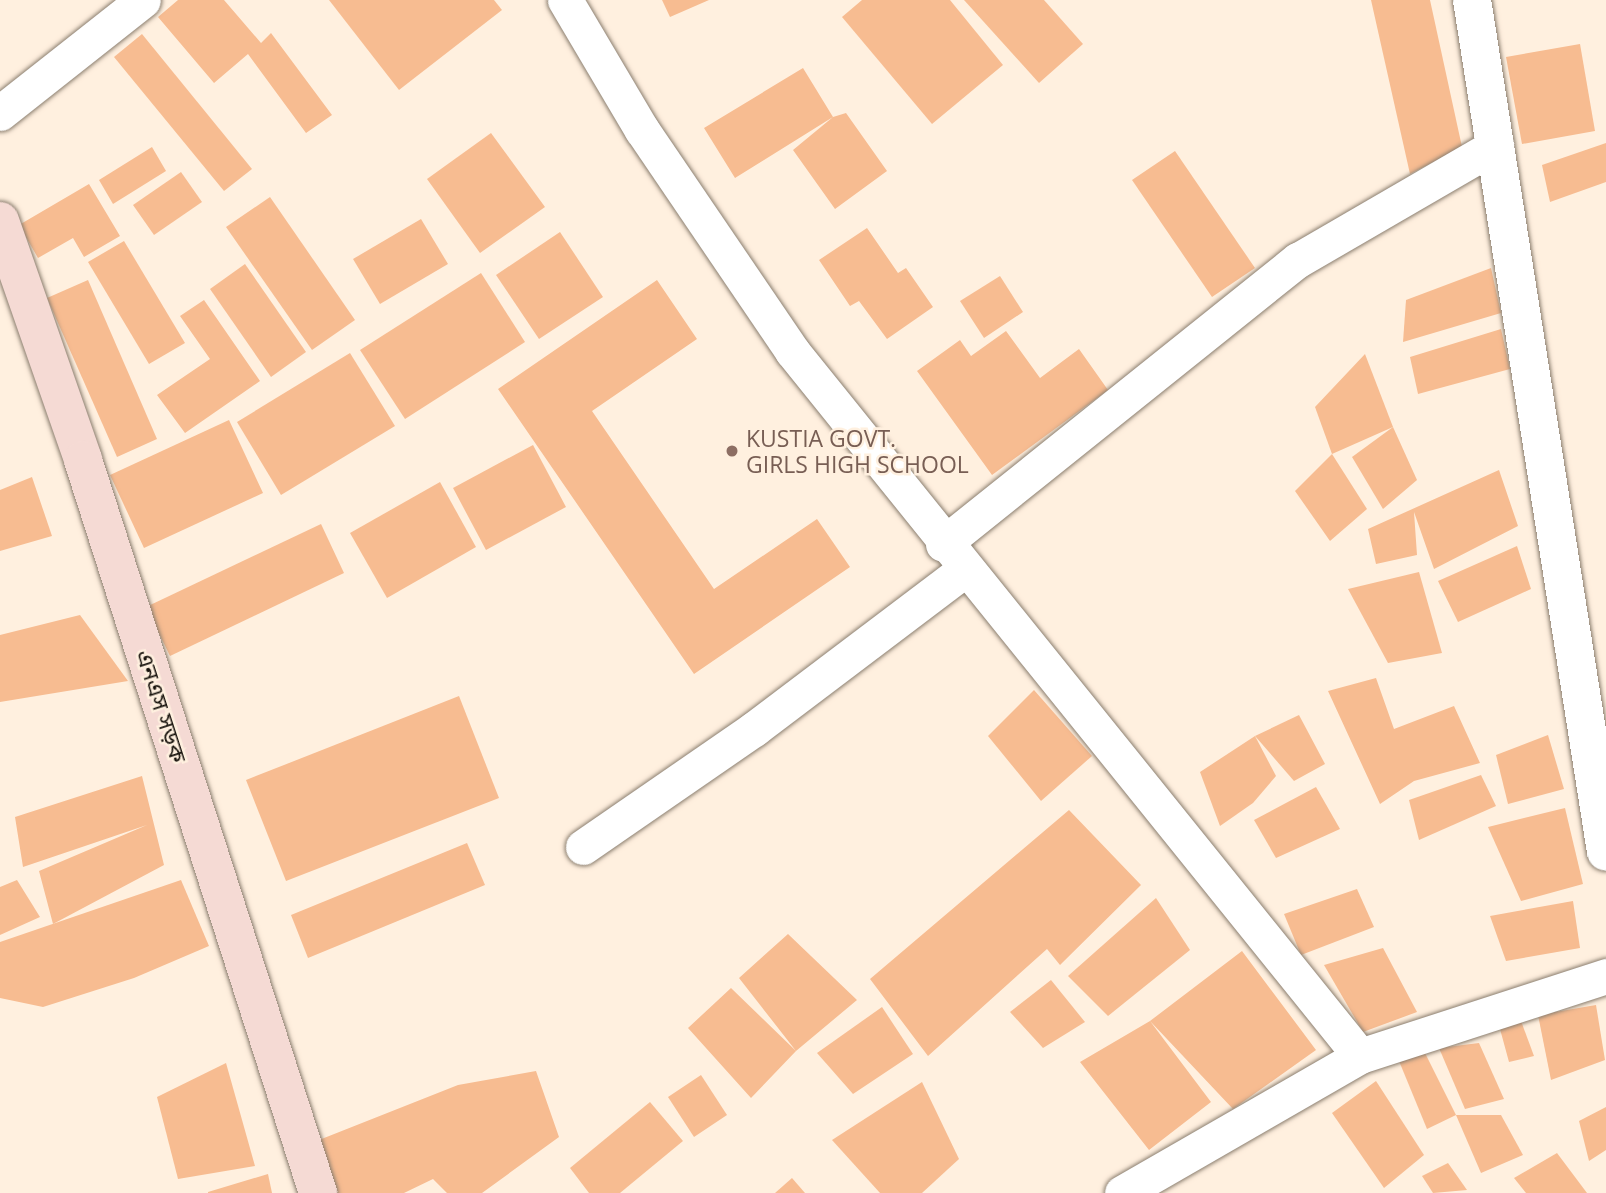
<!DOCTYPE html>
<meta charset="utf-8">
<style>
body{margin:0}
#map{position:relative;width:1606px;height:1193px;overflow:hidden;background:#fff0df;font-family:"Open Sans","Noto Sans Bengali",sans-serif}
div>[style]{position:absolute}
.building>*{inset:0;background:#f7bc91}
.roads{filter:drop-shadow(0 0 2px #8b7e6f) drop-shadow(0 0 2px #8b7e6f)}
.minor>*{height:35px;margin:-17.5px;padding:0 17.5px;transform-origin:17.5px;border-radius:17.5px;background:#fff}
.tertiary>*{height:38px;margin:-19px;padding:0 19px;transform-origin:19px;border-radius:19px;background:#fff}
.secondary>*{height:38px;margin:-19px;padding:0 19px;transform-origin:19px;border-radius:19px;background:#f5dad4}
.dots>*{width:19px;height:19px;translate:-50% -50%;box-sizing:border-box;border:4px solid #fff0df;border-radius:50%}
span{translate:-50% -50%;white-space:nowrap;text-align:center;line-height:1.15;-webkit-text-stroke:5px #fff0df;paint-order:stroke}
.education-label{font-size:23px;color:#785e54}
.left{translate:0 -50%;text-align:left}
.street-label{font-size:23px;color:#17120c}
</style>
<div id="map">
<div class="building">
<i style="clip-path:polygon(178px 0,224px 0,261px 43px,271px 33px,332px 115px,306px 133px,248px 54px,214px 83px,158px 17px)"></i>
<i style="clip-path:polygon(329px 0,494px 0,502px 10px,399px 90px)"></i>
<i style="clip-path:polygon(662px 0,709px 0,670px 17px)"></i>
<i style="clip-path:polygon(862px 0,950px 0,1003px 65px,932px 124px,842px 17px)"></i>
<i style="clip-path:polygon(964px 0,1044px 0,1083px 44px,1039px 83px)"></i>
<i style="clip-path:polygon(1371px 0,1430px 0,1462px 147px,1410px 174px)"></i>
<i style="clip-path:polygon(142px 34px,252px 169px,224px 191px,114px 57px)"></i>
<i style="clip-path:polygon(1580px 44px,1595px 131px,1522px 144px,1506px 57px)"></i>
<i style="clip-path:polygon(803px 68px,833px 117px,846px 113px,887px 171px,835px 209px,793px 150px,833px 117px,735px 178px,704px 128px)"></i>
<i style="clip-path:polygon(491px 133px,545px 207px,480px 253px,427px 179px)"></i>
<i style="clip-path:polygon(1606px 143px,1606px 182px,1550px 202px,1542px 165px)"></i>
<i style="clip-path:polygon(152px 147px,166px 171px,113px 204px,99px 180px)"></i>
<i style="clip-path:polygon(1175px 151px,1255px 268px,1212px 297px,1132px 180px)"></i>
<i style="clip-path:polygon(181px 172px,202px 202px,154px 235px,133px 205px)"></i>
<i style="clip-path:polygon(89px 184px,120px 236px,84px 257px,73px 238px,38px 258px,19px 225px)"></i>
<i style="clip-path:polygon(270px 197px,355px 320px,312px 350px,226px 227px)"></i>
<i style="clip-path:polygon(421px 219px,448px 264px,380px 304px,353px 259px)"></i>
<i style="clip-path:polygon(867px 228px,898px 273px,906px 268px,933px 307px,887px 339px,859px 301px,850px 306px,819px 260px)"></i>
<i style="clip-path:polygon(560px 232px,603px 297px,539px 339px,496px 275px)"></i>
<i style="clip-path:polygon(124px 241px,185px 343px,149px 364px,88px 262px)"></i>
<i style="clip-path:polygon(245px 264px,306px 352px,271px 377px,210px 289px)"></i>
<i style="clip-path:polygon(1491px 268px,1501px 313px,1403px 342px,1406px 300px)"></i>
<i style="clip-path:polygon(481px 273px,525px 342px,405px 419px,360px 350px)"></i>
<i style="clip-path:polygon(1000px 276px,1023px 312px,984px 338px,960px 301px)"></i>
<i style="clip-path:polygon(88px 280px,157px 439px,117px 457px,47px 298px)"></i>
<i style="clip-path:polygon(657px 280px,697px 339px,592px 411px,714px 589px,817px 519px,850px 567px,694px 674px,498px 389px)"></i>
<i style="clip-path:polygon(204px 300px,260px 381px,185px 433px,157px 395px,210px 359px,180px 316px)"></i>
<i style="clip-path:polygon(1501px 329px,1510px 369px,1418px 394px,1410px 357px)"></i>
<i style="clip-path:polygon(1006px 331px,1040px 378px,1079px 349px,1108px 390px,992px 475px,917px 371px,960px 340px,971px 356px)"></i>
<i style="clip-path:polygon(350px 353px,395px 426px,281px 495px,237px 422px)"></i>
<i style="clip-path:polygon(1365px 354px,1393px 427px,1332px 454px,1315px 407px)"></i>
<i style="clip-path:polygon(229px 420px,263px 493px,144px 548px,110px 475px)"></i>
<i style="clip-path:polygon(1393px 427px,1417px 480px,1383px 509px,1352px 457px)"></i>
<i style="clip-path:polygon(533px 445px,566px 507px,486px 550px,453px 488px)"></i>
<i style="clip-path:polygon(1332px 454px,1367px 509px,1330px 541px,1295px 491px)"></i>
<i style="clip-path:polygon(1499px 470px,1518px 526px,1434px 569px,1414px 512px,1417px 555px,1376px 564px,1368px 529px)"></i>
<i style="clip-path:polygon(32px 477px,52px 536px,0 551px,0 490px)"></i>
<i style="clip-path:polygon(440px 482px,476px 547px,387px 598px,350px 533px)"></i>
<i style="clip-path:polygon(321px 524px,344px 573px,170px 656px,146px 607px)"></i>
<i style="clip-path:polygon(1517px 546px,1531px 589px,1458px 622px,1438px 581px)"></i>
<i style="clip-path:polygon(1419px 572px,1442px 653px,1388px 663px,1348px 589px)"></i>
<i style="clip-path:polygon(80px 615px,128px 681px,0 702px,0 635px)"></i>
<i style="clip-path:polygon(1376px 678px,1394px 729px,1454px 706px,1480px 763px,1414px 781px,1380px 804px,1328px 691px)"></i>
<i style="clip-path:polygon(1034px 690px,1092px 756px,1041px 801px,988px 736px)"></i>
<i style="clip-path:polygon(459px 696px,499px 798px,286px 881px,246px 780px)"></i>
<i style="clip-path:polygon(1299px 715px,1325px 764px,1294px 781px,1255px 736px)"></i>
<i style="clip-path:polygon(1548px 735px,1564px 789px,1508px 804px,1496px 755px)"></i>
<i style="clip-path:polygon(1255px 736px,1276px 776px,1253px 803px,1220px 826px,1200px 772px)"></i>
<i style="clip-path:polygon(1481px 775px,1496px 806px,1419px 840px,1409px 800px)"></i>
<i style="clip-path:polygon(142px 776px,164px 865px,53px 924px,39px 871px,147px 825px,23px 867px,15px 817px)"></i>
<i style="clip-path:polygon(1316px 787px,1340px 829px,1276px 858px,1254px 820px)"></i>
<i style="clip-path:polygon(1565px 808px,1583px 884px,1521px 901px,1488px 827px)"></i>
<i style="clip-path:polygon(1069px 810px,1141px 885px,1060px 965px,1047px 949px,928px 1056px,870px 979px)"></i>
<i style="clip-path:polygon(467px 843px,485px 885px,308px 958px,291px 915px)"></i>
<i style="clip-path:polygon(17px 880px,40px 917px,0 935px,0 887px)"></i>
<i style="clip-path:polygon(181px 880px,209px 946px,134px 978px,43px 1007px,0 998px,0 942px)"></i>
<i style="clip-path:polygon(1357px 889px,1374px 927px,1301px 955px,1284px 914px)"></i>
<i style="clip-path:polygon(1156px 898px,1190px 950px,1108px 1016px,1068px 976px)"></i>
<i style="clip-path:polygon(1573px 901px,1580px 948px,1506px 961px,1490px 916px)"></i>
<i style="clip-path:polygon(788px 934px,857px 1000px,796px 1051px,751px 1098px,688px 1028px,731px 988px,796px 1051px,739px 978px)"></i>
<i style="clip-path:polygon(1383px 948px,1417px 1012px,1363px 1032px,1324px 965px)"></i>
<i style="clip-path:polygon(1242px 951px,1316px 1050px,1233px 1109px,1150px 1021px,1211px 1102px,1149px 1150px,1080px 1062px,1150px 1021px)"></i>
<i style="clip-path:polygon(1051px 980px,1085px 1022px,1043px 1048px,1010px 1012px)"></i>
<i style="clip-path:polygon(1596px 1005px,1605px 1060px,1551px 1080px,1538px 1015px)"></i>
<i style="clip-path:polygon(882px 1007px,913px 1054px,853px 1094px,817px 1053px)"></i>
<i style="clip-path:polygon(1521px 1021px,1534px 1056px,1509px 1062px,1500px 1029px)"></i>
<i style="clip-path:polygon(1479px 1043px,1504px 1099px,1465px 1109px,1439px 1048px)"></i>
<i style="clip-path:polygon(1424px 1051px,1456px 1115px,1427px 1129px,1399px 1061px)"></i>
<i style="clip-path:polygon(226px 1063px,255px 1166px,178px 1179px,157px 1097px)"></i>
<i style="clip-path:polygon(536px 1071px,559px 1137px,482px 1193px,447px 1193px,433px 1179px,404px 1193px,333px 1193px,319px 1140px,458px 1085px)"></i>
<i style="clip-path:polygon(701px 1075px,727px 1115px,694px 1137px,668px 1097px)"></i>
<i style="clip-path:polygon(1376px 1081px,1424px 1155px,1384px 1188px,1332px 1113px)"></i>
<i style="clip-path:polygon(922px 1082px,959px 1159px,922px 1193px,880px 1193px,832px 1140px)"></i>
<i style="clip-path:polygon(650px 1102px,683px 1141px,620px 1193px,589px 1193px,570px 1168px)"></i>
<i style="clip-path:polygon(1606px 1107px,1606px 1150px,1589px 1161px,1579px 1121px)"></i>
<i style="clip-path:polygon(1456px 1115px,1501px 1115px,1523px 1155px,1481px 1173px)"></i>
<i style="clip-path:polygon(1557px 1153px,1587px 1193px,1526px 1193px,1514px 1178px)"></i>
<i style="clip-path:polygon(1448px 1163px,1467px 1190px,1433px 1193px,1422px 1176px)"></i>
<i style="clip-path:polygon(268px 1174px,272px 1193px,208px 1193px,208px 1192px)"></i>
<i style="clip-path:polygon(792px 1178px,805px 1193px,775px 1193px)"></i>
</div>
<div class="roads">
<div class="minor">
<i style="left:565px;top:0;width:151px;rotate:59.4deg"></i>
<i style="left:642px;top:130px;width:267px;rotate:55.8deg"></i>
<i style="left:792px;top:351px;width:905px;rotate:51.14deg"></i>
<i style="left:0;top:113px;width:182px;rotate:-38.3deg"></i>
<i style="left:943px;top:544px;width:455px;rotate:-38.7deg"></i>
<i style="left:1298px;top:260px;width:229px;rotate:-30.1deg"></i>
<i style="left:583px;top:847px;width:208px;rotate:-34.6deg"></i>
<i style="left:754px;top:729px;width:263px;rotate:-37.1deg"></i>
<i style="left:1122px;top:1193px;width:275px;rotate:-29.9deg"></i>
<i style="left:1360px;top:1056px;width:259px;rotate:-18deg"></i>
</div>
<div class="tertiary">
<i style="left:1472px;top:0;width:862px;rotate:81.06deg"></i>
</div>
<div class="secondary">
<i style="left:0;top:221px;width:253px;rotate:70.8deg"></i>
<i style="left:83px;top:460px;width:770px;rotate:72.22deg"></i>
</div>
</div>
<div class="dots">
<i style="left:732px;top:451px;background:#8d6e63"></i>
</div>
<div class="education-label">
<span class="left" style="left:746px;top:451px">KUSTIA GOVT.<br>GIRLS HIGH SCHOOL</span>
</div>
<div class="street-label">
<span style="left:162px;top:706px;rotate:72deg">এনএস সড়ক</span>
</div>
</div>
